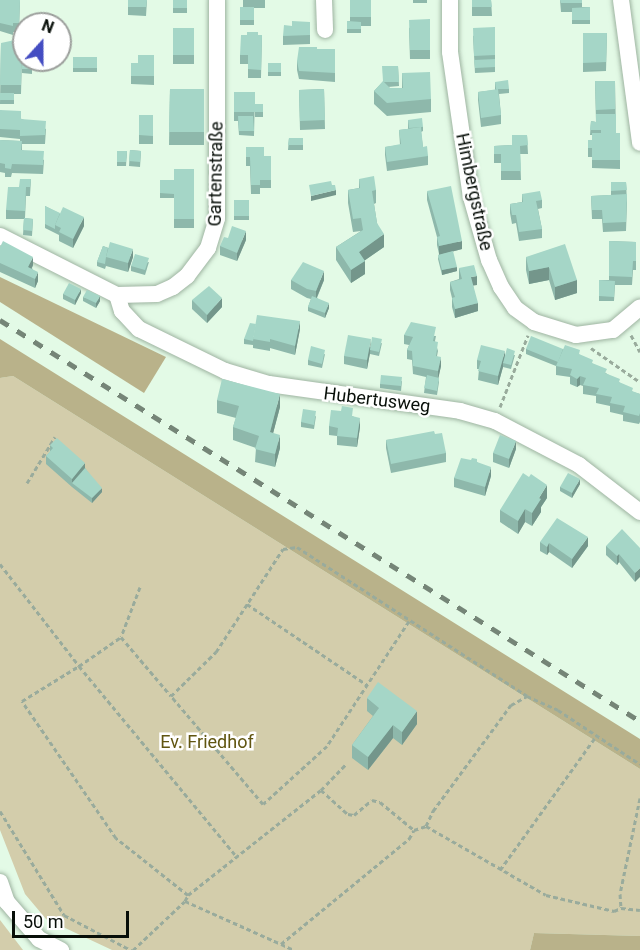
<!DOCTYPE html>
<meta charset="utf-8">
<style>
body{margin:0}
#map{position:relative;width:640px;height:950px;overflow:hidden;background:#e3fae6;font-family:Roboto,sans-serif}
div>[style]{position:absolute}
.green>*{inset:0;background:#d3cdab}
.forest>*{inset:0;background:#b9b28a}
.path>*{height:3px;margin-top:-1.5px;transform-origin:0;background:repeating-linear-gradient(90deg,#99ab9c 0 4.5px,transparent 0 7.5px)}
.roads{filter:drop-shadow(0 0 2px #9eb4a1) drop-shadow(0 0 2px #9eb4a1)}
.minor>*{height:16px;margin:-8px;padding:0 8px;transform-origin:8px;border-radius:8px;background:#fff}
.rail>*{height:4.5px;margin-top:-2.25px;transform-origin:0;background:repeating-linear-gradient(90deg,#758577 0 10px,transparent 0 20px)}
.wall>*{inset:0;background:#8eb8ab}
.shaded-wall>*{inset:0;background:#74968b}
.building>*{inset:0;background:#a5d6c7}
span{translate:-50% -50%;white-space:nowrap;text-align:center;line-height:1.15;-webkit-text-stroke:5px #fff;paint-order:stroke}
.street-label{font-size:18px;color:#070e08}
.park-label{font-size:18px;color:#605511}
.north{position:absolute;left:12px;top:12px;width:60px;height:60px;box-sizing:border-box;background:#fff;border:2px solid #9c9f9c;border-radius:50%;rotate:21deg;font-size:16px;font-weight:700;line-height:24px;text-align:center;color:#070e08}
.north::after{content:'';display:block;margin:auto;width:21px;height:27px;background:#444dc2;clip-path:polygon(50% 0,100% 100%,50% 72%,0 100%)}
.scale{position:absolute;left:12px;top:911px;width:117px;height:27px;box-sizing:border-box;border:3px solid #070e08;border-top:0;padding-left:8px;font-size:18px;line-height:21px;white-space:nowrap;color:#070e08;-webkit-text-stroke:4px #fff;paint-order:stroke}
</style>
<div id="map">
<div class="green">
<i style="clip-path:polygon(13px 376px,640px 769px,640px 936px,534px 933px,530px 950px,112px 950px,46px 919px,25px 894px,0 830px,0 378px)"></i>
<i style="clip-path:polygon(0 920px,23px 950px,0 950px)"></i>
</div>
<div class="forest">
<i style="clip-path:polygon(0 277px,166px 357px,144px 393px,0 302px)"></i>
<i style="clip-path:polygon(0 339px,640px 739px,640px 769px,13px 376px,0 378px)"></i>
<i style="clip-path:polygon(534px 933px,640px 936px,640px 950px,530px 950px)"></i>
</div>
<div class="path">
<i style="left:631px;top:335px;width:19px;rotate:62deg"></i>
<i style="left:591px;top:348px;width:60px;rotate:34.8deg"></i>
<i style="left:500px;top:407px;width:77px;rotate:-68.7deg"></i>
<i style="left:27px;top:483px;width:54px;rotate:-58.7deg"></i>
<i style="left:0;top:564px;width:129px;rotate:52.2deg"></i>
<i style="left:79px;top:666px;width:51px;rotate:-34.6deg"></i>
<i style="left:140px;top:587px;width:53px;rotate:110.8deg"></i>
<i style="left:121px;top:637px;width:77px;rotate:49.7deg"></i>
<i style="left:247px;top:604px;width:145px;rotate:34deg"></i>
<i style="left:409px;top:621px;width:149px;rotate:123.3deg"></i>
<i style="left:327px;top:746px;width:86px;rotate:137.8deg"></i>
<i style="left:263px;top:804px;width:142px;rotate:-130.4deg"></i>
<i style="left:171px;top:696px;width:63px;rotate:-44.4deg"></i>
<i style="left:216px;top:652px;width:123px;rotate:-57deg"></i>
<i style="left:283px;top:549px;width:14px;rotate:-8deg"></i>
<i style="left:297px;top:547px;width:274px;rotate:32.9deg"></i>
<i style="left:321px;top:790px;width:36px;rotate:42deg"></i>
<i style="left:348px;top:814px;width:6px;rotate:9deg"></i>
<i style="left:354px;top:815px;width:23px;rotate:-40deg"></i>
<i style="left:372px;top:800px;width:8px;rotate:14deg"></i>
<i style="left:380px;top:802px;width:44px;rotate:39.5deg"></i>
<i style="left:640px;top:798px;width:98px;rotate:101.8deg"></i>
<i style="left:620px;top:894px;width:14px;rotate:86deg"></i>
<i style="left:621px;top:908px;width:19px;rotate:6deg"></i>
<i style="left:0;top:811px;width:122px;rotate:58.4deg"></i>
<i style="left:64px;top:915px;width:76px;rotate:27.6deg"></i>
<i style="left:426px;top:826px;width:17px;rotate:-65deg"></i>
<i style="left:433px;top:811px;width:132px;rotate:-53.7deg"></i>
<i style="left:511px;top:705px;width:18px;rotate:-29deg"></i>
<i style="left:527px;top:696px;width:34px;rotate:24deg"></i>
<i style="left:558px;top:710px;width:98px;rotate:33.4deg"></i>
<i style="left:500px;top:870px;width:166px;rotate:-54.3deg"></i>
<i style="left:188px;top:895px;width:92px;rotate:-141.6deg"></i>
<i style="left:116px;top:838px;width:166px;rotate:-124.5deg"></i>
<i style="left:22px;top:701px;width:67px;rotate:-31.6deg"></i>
<i style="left:79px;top:666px;width:248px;rotate:50.4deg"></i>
<i style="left:185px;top:901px;width:105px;rotate:24.1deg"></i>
<i style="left:281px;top:944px;width:166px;rotate:-39.4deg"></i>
<i style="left:409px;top:839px;width:10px;rotate:-61deg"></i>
<i style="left:414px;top:830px;width:13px;rotate:-18deg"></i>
<i style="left:426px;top:826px;width:138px;rotate:29.9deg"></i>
<i style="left:546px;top:895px;width:70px;rotate:13.2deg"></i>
<i style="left:614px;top:911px;width:8px;rotate:-23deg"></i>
<i style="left:281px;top:944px;width:14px;rotate:25deg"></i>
<i style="left:133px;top:950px;width:71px;rotate:-43.3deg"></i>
<i style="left:185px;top:901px;width:7px;rotate:-63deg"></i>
<i style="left:188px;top:895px;width:169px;rotate:-38.3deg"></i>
<i style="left:321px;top:790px;width:37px;rotate:-46deg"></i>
</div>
<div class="roads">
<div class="minor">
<i style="left:324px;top:0;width:30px;rotate:88deg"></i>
<i style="left:450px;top:0;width:52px;rotate:90deg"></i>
<i style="left:450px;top:52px;width:147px;rotate:81.8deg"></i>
<i style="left:471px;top:197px;width:66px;rotate:74.1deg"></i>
<i style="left:489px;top:260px;width:30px;rotate:66deg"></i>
<i style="left:501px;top:287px;width:25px;rotate:56deg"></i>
<i style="left:515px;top:308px;width:24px;rotate:36deg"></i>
<i style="left:534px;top:322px;width:44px;rotate:17.2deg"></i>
<i style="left:576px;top:335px;width:37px;rotate:-8deg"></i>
<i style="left:613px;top:330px;width:35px;rotate:-40deg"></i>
<i style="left:621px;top:0;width:144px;rotate:82.4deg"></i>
<i style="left:0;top:236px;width:131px;rotate:26.8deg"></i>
<i style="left:117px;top:295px;width:40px;rotate:-1.4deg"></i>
<i style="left:157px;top:294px;width:17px;rotate:-24deg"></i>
<i style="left:173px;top:287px;width:18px;rotate:-38deg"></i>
<i style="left:187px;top:276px;width:35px;rotate:-53deg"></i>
<i style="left:208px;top:248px;width:31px;rotate:-73deg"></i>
<i style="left:217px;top:218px;width:218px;rotate:-90deg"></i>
<i style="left:117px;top:295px;width:17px;rotate:73deg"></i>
<i style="left:122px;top:311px;width:25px;rotate:47deg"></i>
<i style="left:139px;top:329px;width:96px;rotate:26deg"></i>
<i style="left:225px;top:371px;width:46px;rotate:16.5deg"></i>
<i style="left:269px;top:384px;width:193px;rotate:8deg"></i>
<i style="left:460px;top:411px;width:36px;rotate:16deg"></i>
<i style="left:495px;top:421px;width:95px;rotate:27.6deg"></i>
<i style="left:579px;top:465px;width:77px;rotate:37.6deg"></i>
<i style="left:0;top:882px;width:21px;rotate:71deg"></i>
<i style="left:7px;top:902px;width:49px;rotate:49.1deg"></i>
<i style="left:39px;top:939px;width:25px;rotate:27deg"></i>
</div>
</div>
<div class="rail">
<i style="left:0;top:320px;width:755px;rotate:32.07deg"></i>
</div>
<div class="wall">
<i style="clip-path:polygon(0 0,20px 0,19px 32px,13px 32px,13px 35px,0 31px)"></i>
<i style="clip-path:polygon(128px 0,147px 0,146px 16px,128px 15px)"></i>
<i style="clip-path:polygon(173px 0,187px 0,187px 13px,173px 13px)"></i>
<i style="clip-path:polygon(243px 0,265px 0,265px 8px,254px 8px,254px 25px,240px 25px,240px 7px,243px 7px)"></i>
<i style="clip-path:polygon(350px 0,371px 0,371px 26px,361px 26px,361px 33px,347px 33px,347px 21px,350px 21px)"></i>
<i style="clip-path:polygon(413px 0,427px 0,427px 3px,413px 3px)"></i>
<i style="clip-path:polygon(472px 0,491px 0,492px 16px,472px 16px)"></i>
<i style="clip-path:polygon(560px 0,582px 0,582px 7px,590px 7px,590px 24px,572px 24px,572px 12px,561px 12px)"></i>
<i style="clip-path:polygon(430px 19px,430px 59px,410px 59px,409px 28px)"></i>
<i style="clip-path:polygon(310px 22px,310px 44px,283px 45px,283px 36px,292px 26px)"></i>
<i style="clip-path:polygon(495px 27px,495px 72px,475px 73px,473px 36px)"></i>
<i style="clip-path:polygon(173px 28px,194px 28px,194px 64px,173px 64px)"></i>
<i style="clip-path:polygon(583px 33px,607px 33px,606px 71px,583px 72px)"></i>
<i style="clip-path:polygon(262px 35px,261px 78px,248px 78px,248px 64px,240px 64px,240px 55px)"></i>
<i style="clip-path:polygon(1px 43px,15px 44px,22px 57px,21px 94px,14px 94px,14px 104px,0 104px)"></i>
<i style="clip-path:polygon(335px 49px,335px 82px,299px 79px,297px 70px,297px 61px)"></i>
<i style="clip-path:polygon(154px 55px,154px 85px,131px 84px,131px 63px,138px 63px)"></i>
<i style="clip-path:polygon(22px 57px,32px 69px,32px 74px,22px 73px)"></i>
<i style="clip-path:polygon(73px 57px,97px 57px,97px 72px,73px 72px)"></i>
<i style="clip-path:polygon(268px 63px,281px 63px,281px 76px,268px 76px)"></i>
<i style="clip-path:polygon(398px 66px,399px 86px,388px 87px,390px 88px,402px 88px,402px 73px,431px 99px,431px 112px,387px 116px,374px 104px,374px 91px)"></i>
<i style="clip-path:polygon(595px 81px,615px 81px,616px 133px,620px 133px,620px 169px,592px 168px,592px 157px,588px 157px,588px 140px,592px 140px,592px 135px,590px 135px,591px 121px,596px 122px)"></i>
<i style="clip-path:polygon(495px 82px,509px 89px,509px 93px,499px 94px,501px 115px,501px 124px,481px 127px,478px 100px,478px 92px,495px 90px)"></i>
<i style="clip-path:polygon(170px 89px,204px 89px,204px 145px,169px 145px)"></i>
<i style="clip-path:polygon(324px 89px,325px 129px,300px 130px,299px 90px)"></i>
<i style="clip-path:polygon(234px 92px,255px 92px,254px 136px,239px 135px,238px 121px,234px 121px)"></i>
<i style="clip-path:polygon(255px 104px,263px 104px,263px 117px,255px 117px)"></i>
<i style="clip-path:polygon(0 110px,46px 129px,45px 144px,22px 144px,22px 150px,44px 160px,43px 174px,12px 173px,11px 177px,5px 177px,5px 173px,0 172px,0 140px,20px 141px,20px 139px,0 137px)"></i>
<i style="clip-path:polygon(139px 115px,153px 115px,153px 144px,139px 144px)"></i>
<i style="clip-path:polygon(408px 120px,423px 127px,423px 131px,421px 132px,423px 147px,428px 156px,428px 165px,387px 171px,385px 155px,385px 147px,400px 145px,399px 130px,408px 129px)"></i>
<i style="clip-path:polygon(527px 135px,528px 154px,520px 154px,521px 180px,501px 180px,501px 163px,494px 163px,494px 146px,512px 145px)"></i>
<i style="clip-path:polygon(289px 138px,303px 138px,303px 150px,288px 150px)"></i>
<i style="clip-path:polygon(246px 147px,264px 156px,271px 156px,271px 188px,260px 188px,260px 194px,251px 194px,250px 166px,246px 166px)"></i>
<i style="clip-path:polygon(130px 150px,141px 151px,140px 167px,129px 166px)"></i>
<i style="clip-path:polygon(117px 151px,127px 151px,126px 166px,117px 166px)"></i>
<i style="clip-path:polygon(174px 169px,194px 169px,194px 228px,174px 228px)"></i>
<i style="clip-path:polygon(31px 179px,30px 196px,26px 196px,25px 218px,33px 219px,32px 236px,23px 235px,24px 219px,6px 219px,6px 210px,19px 187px)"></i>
<i style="clip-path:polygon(359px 179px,376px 190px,376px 203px,374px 204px,377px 223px,384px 247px,365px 260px,365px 274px,351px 283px,336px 260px,336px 247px,361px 231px,353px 232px,348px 203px,348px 190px,359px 188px)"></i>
<i style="clip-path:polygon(160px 180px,174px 180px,174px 198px,160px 198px)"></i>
<i style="clip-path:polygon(611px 182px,626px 182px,627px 203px,626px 231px,603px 232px,602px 219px,592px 219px,591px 196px,611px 195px)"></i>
<i style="clip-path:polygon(427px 191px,462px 249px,451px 252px,457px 271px,442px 275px,438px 259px,439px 254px,437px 245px,437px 237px,427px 200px)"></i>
<i style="clip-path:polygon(522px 194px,542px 200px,542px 208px,538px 209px,542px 229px,542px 238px,519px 241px,516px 223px,512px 224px,510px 213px,510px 204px,522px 202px)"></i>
<i style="clip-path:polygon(234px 200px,249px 200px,249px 220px,234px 220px)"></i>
<i style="clip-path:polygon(45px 206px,84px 226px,73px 248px,59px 241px,59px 235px,45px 228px)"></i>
<i style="clip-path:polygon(246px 240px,237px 261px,220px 255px,220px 246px)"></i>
<i style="clip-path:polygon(609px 241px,636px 242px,636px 270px,633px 270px,632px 285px,615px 285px,614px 301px,599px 301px,599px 280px,609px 280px)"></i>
<i style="clip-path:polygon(103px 246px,133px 257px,128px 272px,106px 266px,105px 269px,97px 266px,97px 262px)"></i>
<i style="clip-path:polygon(0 247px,33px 265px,32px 268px,38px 281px,35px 288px,0 272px)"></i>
<i style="clip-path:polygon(526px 257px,577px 280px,577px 293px,555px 300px,549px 280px,529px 284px,526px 270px)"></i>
<i style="clip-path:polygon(149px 262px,145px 275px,131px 271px,131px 266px)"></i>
<i style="clip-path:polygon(459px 268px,477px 285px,473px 285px,478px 311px,455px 318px,452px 307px,452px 298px,450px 290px,450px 282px,459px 279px)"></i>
<i style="clip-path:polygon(291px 280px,324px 280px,317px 298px,329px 308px,325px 318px,308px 311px,308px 307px,311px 299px,307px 298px,291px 289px)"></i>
<i style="clip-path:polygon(81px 293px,75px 305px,63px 299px,63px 294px)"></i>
<i style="clip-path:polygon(83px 297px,100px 301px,96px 308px,83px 301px)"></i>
<i style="clip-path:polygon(192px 300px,222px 307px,207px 323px,192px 309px)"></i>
<i style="clip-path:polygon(300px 329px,295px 355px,270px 348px,270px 351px,253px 348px,253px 345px,244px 344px,244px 339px)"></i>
<i style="clip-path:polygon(404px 335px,436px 336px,435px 341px,438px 351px,437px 356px,441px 366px,438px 378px,439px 382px,437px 395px,424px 393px,426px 377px,413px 374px,412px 360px,407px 359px,407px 350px,409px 345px,404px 344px)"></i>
<i style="clip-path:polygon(382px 343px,379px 356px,370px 354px,370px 353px,367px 369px,344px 364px,344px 356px)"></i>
<i style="clip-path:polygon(526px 349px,563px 349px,580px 355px,633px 392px,640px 394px,640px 422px,639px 424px,623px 421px,623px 415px,610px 412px,610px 406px,596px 403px,596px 396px,583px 394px,583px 386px,580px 385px,577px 387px,570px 384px,570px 377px,556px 375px,556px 366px,526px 354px)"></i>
<i style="clip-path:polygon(325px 354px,322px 368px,308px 365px,308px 360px)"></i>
<i style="clip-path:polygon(515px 355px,511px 369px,503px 367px,498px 385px,478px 380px,479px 369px,477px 369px,477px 360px)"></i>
<i style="clip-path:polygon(402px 381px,401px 391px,380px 388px,380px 384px)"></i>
<i style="clip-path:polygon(217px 400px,280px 407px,273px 433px,280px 448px,275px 467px,255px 462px,256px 448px,233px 440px,233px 427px,236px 418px,217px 413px)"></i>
<i style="clip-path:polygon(316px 416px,314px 429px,301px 427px,301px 422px)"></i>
<i style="clip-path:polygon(353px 416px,360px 427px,357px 447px,337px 445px,337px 436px,329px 435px,329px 426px)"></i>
<i style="clip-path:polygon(435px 434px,446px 453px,446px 462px,391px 473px,386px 448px,386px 440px)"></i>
<i style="clip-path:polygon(50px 445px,85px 468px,102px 492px,92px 503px,72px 487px,46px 464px,46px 456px,50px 452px)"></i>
<i style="clip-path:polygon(516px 449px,509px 468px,493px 462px,493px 453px)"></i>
<i style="clip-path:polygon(471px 460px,477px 462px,491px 476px,485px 496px,454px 487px,454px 478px)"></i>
<i style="clip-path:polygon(580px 484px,572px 498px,560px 491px,560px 487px)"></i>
<i style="clip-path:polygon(547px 498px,541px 507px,541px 512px,532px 526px,525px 522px,518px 534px,500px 522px,500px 510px)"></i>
<i style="clip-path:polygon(540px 542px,588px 546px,572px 568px,549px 552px,547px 555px,540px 551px)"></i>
<i style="clip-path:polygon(606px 546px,640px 548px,635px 582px,619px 562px,617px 565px,606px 555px)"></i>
<i style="clip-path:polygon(367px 698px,417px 724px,402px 745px,393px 738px,368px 770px,352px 758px,352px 745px,373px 716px,367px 711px)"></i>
</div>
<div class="shaded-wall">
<i style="clip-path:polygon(336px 190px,336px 195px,311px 201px,311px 196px)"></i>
<i style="clip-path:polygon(84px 217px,84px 226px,73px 248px,73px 239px)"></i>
<i style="clip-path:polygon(246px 231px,246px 240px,237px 261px,237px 253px)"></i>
<i style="clip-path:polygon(384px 234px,384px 247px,361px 263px,365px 261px,365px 274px,351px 283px,351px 270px,359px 252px)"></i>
<i style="clip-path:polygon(462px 241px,462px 249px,439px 255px,439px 246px)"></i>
<i style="clip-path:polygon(133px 249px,133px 257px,128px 272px,128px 263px)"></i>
<i style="clip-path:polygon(33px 257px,33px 265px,28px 276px,28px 267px)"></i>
<i style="clip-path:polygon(457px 267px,457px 271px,442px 275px,442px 270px)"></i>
<i style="clip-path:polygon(549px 267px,549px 280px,529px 284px,529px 271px)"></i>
<i style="clip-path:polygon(324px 271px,324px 280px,316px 299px,316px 291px)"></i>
<i style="clip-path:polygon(38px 272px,38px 281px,35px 288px,35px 279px)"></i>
<i style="clip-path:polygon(477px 276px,477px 285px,471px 286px,471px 277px)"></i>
<i style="clip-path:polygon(577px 280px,577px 293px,555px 300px,555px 287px)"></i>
<i style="clip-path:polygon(81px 289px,81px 293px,75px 305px,75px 300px)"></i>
<i style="clip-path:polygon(100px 296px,100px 301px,96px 308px,96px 303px)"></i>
<i style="clip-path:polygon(222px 298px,222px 307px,207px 323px,207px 315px)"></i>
<i style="clip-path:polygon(329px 303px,329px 308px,325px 318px,325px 313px)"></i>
<i style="clip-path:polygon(478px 303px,478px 311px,455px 318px,455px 309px)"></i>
<i style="clip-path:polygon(300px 321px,300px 329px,295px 355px,295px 346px)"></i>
<i style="clip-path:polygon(371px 339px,370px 353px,367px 369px,367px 360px)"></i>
<i style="clip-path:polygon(505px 351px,505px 360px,503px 363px,503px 367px,498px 385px,498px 376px)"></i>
<i style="clip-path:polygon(441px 357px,441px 366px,438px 380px,438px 371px)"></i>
<i style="clip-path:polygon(580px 376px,580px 385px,577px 387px,577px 379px)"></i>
<i style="clip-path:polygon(280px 394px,280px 407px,270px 445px,270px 432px)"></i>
<i style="clip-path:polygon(360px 418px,360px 427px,357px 447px,357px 438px)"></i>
<i style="clip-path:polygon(280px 435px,280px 448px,275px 467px,275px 454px)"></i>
<i style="clip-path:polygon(516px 441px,516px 449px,509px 468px,509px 459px)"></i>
<i style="clip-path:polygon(85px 463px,85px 472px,72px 483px,72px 487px,72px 479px)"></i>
<i style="clip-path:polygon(491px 467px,491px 476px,485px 496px,485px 487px)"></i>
<i style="clip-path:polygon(580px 479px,580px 484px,572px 498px,572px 493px)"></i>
<i style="clip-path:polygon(547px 485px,547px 498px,541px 507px,541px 512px,532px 526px,532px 513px,539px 498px)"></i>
<i style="clip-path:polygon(102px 488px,102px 492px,92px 503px,92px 498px)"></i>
<i style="clip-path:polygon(525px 509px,525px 522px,518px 534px,518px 521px)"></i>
<i style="clip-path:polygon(588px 537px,588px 546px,572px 568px,572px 559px)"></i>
<i style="clip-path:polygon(549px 543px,549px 552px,547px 555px,547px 547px)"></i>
<i style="clip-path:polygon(619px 554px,619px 562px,617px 565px,617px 556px)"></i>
<i style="clip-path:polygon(640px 568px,640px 577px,635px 582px,635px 573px)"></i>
<i style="clip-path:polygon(417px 711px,417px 724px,402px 745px,402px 732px)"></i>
<i style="clip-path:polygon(393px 725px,393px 738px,368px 770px,368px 757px)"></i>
</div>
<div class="building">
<i style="clip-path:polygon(0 0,20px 0,19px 23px,13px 23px,13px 26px,0 23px)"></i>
<i style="clip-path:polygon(128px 0,147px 0,146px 7px,128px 7px)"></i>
<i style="clip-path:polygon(173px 0,187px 0,187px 8px,173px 8px)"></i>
<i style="clip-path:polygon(350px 0,371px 0,371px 17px,350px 17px)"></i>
<i style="clip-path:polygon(472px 0,491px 0,492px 7px,472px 7px)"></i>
<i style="clip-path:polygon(560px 0,582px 0,582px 3px,561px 3px)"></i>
<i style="clip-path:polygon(240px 7px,254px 7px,254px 20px,240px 20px)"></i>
<i style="clip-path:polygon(590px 7px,590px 20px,572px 20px,572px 8px)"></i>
<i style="clip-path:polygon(430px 19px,430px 50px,410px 50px,409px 20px)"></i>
<i style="clip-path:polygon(292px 21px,310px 22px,310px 35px,283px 36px,284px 25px,292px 26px)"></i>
<i style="clip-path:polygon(347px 21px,361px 22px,361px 29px,347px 29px)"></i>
<i style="clip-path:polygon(495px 27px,495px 55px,474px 56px,473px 28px)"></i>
<i style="clip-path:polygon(173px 28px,194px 28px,194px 55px,173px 55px)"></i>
<i style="clip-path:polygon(247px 32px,258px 32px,258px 35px,262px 35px,261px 70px,248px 69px,248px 55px,240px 55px,241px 35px,247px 35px)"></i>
<i style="clip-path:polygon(583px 33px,607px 33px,606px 62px,583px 63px)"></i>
<i style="clip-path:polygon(15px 40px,15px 44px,19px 44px,22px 48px,21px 85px,0 85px,1px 43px)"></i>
<i style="clip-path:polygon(299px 47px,317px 47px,317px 49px,335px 49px,335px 73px,299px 71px,297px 61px)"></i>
<i style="clip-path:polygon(138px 55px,154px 55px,154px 76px,131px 76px,131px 63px,138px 63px)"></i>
<i style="clip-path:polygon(22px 57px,24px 57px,24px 60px,31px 60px,32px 69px,22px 69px)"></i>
<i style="clip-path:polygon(73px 57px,97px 57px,97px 68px,73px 68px)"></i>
<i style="clip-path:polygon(495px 59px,495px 67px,475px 68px,474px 60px)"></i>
<i style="clip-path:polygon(268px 63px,281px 63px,281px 72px,268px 72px)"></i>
<i style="clip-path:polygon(382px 66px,398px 66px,399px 82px,384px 82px,383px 81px)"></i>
<i style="clip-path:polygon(430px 72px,431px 99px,387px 103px,374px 91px,383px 81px,390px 88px,403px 88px,402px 73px)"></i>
<i style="clip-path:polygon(508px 80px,509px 89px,496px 89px,495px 82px)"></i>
<i style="clip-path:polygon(595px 81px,615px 81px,615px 109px,596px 110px)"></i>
<i style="clip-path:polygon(170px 89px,204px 89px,204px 132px,169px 132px)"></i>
<i style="clip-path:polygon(324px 89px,325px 120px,300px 121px,299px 90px)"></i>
<i style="clip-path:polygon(498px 89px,501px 115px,481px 118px,478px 92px)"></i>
<i style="clip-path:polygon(234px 92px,255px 92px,255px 112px,234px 112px)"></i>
<i style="clip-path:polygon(0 93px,14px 93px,14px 100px,0 100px)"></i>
<i style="clip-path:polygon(255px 104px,263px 104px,263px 112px,255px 112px)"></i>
<i style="clip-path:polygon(0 110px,21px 111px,21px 119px,46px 121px,45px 135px,20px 136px,20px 130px,0 129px)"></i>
<i style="clip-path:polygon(596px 114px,616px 114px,616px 126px,601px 126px,601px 130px,590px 130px,591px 121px,596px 122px)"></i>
<i style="clip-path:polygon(139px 115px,153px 115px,153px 136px,139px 135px)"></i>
<i style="clip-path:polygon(238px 116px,253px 116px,254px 131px,239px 131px)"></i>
<i style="clip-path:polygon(422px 118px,423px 127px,409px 128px,408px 120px)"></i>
<i style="clip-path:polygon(601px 126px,616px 126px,616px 133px,620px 133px,620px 160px,592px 160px,592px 148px,588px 148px,588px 140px,592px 140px,592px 133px,601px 133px)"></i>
<i style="clip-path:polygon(421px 127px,423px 147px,427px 146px,428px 156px,387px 162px,385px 147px,401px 144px,399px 130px)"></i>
<i style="clip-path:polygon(512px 135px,527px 135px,528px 145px,520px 146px,521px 171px,501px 171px,501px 154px,494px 154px,494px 146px,512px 145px)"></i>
<i style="clip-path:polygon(289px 138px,303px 138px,303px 145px,288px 145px)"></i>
<i style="clip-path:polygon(0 140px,22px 141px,21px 150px,44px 151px,43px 165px,12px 164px,11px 169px,5px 168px,5px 164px,0 163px)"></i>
<i style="clip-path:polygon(246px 147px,264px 147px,264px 156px,271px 156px,271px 180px,260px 180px,260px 185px,251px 185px,250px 157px,246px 157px)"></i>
<i style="clip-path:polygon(130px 150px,141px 151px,140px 162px,129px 161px)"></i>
<i style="clip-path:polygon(117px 151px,127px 151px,126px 162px,117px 162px)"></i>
<i style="clip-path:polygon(174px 169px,194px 169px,194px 219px,174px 219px)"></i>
<i style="clip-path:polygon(374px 176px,376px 190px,372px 191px,377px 223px,384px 234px,359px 252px,365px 261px,351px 270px,336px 247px,363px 230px,361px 218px,353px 219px,348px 190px,360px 188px,359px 179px)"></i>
<i style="clip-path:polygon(20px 179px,31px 179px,30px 187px,26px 187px,25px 211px,6px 210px,8px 187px,19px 187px)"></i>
<i style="clip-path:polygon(160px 180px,174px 180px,174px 194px,160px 193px)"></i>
<i style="clip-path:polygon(331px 181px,332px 185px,335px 185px,336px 190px,311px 196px,309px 185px)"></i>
<i style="clip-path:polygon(611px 182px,626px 182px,627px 190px,611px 191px)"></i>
<i style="clip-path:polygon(451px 186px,462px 241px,439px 246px,437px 237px,440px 236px,427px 191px)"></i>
<i style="clip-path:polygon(540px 191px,542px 200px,536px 201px,542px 229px,519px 232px,516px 215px,512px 215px,510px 204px,523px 202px,522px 194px)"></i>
<i style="clip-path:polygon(627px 194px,626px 222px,603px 223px,602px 210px,592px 210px,591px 196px)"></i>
<i style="clip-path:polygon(234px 200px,249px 200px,249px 216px,234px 216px)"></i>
<i style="clip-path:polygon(45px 206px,60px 213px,55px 225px,55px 229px,45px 224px)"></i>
<i style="clip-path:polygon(63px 207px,84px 217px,73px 239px,59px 232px,61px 228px,55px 225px)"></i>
<i style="clip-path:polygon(24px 218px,33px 219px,32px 231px,23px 230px)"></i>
<i style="clip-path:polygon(232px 226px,246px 231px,237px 253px,220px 246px,224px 237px,228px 238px)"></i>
<i style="clip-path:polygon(3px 241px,33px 257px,28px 267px,38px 272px,35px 279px,0 263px,0 247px)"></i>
<i style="clip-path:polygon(609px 241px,636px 242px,636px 261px,633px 261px,632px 277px,609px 276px)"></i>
<i style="clip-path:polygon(110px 242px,133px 249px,128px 263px,106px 257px)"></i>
<i style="clip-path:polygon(565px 244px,577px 280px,555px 287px,549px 267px,529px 271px,526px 257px)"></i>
<i style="clip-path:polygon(103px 246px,108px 248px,106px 257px,105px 264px,97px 262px)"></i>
<i style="clip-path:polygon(453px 251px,457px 267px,442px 270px,438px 255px)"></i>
<i style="clip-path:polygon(135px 254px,149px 258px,145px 270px,131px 266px)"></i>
<i style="clip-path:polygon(303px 262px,324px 271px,316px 291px,307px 289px,291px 280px)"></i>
<i style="clip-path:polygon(474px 265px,477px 276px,471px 277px,478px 303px,455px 309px,452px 298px,455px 297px,450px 282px,462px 279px,459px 268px)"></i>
<i style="clip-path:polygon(599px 280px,615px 281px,614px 297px,599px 296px)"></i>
<i style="clip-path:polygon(69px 283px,81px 289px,75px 300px,63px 294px)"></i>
<i style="clip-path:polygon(209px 286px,222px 298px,207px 315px,192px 300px)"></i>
<i style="clip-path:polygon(87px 290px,100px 296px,96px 303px,83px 297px)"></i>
<i style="clip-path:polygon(312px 296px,329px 303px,325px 313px,308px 307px)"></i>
<i style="clip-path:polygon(257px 315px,300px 321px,295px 346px,270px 339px,270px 342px,253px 339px)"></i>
<i style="clip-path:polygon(411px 322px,436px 327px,433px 341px,438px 342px,436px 356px,441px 357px,438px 371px,413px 366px,412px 351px,407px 350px,413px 337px,404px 335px)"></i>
<i style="clip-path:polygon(250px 323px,256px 324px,253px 341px,244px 339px)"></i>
<i style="clip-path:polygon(348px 335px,371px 339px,367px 360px,344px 356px)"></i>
<i style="clip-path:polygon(531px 336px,563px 349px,558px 362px,526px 349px)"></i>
<i style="clip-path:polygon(372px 337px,382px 339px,379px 352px,370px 350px)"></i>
<i style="clip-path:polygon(481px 345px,505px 351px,498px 376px,478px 371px,481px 361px,477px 360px)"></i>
<i style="clip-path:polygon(565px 345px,580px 350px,579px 354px,593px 360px,592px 363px,607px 369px,605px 373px,620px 379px,619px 382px,633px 388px,632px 391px,640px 394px,640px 413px,639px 416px,623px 412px,625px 406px,610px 403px,612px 397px,596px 394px,599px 388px,583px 385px,586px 378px,580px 376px,577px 379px,570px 375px,572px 369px,556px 366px)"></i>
<i style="clip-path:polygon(311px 346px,325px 350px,322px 364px,308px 360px)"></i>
<i style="clip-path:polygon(507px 348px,515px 351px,511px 365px,503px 363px)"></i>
<i style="clip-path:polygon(381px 375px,402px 377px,401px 386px,380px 384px)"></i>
<i style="clip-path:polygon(427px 375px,439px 378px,437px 391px,424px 388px)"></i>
<i style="clip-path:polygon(222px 379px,280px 394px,270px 432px,280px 435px,275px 454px,255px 449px,259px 436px,233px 427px,239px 406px,217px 400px)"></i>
<i style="clip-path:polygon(342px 406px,353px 408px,352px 416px,360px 418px,357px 438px,337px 436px,338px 428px,329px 426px,331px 410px,341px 411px)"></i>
<i style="clip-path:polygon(303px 409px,316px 411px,314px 425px,301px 422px)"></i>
<i style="clip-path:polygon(434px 431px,435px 434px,442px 433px,446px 453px,391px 464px,386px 440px)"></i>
<i style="clip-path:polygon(500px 435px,516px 441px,509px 459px,493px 453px)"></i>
<i style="clip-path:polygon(57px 438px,85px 463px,72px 479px,46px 456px,53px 448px,50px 445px)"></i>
<i style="clip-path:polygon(461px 458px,471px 460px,472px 458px,477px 459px,477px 462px,491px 467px,485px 487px,454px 478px)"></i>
<i style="clip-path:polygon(85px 468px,102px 488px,92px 498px,72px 483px)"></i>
<i style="clip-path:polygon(523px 473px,529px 477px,531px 474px,547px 485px,539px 498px,541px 499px,532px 513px,525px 509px,518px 521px,500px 510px)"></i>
<i style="clip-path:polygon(568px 473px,580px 479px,572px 493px,560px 487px)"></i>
<i style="clip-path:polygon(557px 518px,588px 537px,572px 559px,549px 543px,547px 547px,540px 542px)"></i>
<i style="clip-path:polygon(622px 529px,640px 548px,640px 568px,635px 573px,619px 554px,617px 556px,606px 546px)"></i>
<i style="clip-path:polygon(378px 682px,417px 711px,402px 732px,393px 725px,368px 757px,352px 745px,379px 708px,367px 698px)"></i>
</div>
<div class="street-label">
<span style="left:216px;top:174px;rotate:-89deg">Gartenstraße</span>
<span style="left:474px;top:192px;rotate:78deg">Himbergstraße</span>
<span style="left:377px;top:400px;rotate:7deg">Hubertusweg</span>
</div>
<div class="park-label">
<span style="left:207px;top:742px">Ev. Friedhof</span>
</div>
<div class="north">N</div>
<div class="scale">50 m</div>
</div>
